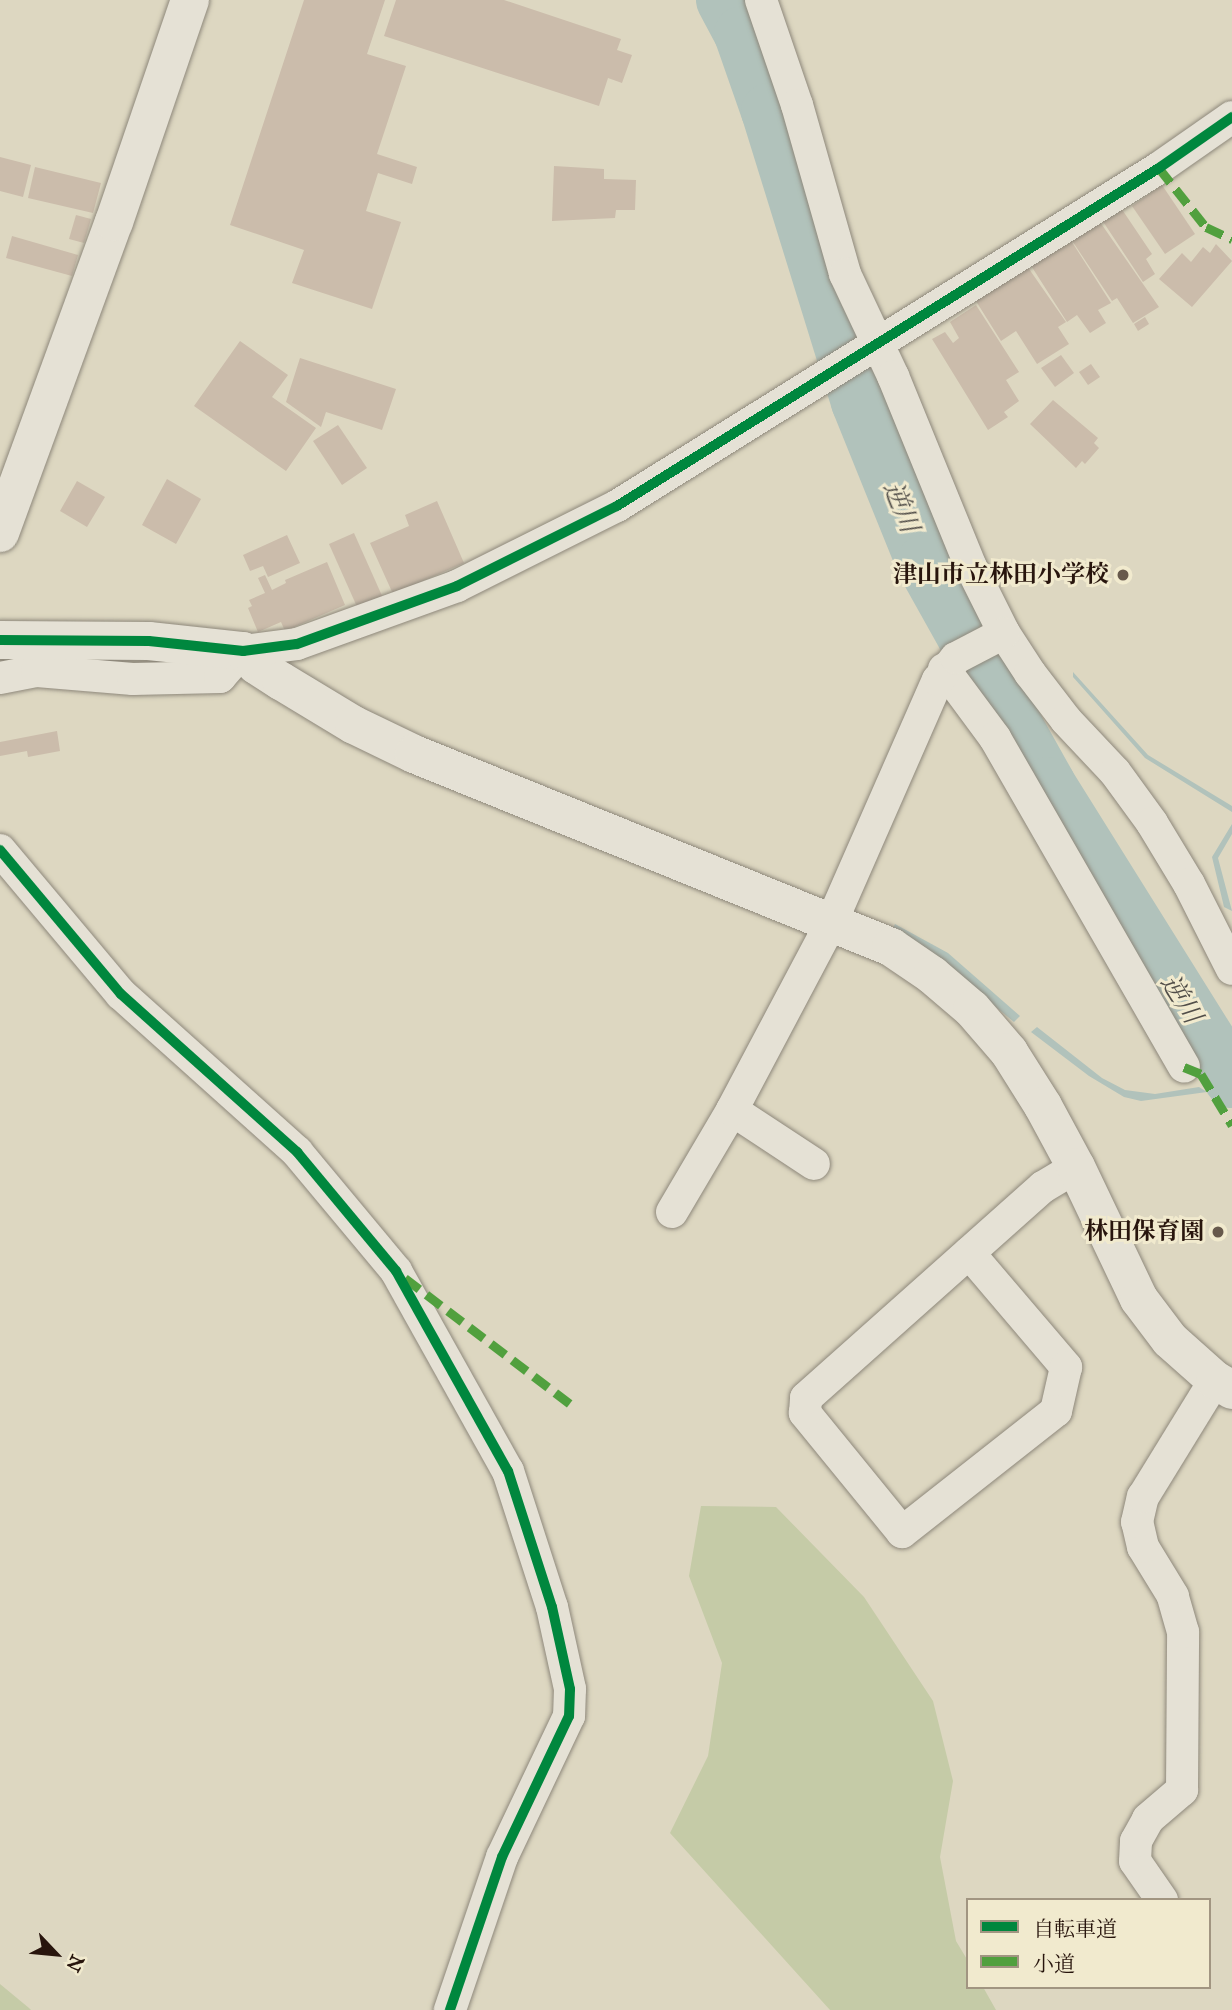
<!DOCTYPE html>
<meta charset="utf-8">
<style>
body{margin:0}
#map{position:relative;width:1232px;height:2010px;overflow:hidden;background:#ddd7c1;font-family:"IM FELL Great Primer","Noto Serif JP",serif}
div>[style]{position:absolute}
.green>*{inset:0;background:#c5cba7}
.water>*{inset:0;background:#b1c2bb}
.stream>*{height:10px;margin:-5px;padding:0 5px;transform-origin:5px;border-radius:5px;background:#b1c2bb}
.river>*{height:56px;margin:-28px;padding:0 28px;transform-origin:28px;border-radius:28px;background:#b1c2bb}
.building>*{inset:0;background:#cbbcab}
.roads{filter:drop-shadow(0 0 2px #8e887b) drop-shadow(0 0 2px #8e887b)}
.street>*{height:32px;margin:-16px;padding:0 16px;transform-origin:16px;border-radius:16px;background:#e5e1d5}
.secondary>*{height:38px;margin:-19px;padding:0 19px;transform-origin:19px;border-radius:19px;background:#e5e1d5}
.quiet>*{height:9px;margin-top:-4.5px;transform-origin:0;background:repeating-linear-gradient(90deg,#51a03e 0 18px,transparent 0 27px)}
.cycleway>*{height:10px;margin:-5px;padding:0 5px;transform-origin:5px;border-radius:5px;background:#00873e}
.dots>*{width:19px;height:19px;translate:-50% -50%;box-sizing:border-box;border:4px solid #f1eace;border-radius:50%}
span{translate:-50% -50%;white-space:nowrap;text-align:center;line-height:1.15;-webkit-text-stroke:6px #f1eace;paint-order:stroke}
.poi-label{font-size:24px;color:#28150d;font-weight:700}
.right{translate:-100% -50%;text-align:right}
.water-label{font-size:26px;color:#514e49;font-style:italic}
.legend{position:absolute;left:966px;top:1898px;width:245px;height:91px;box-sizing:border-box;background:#f1eace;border:2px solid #a19581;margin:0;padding:9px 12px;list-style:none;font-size:21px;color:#28150d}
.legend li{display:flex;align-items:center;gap:14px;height:35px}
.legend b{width:35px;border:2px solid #a19581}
.north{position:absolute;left:21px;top:1919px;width:70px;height:70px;-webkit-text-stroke:5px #f1eace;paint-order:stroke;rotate:116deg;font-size:19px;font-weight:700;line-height:28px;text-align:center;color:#28150d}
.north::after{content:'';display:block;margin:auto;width:24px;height:32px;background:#28150d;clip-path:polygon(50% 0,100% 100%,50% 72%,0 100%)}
</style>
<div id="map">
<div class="green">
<i style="clip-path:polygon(701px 1506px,776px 1507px,864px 1597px,933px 1701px,953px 1781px,940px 1857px,956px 1941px,968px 1961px,968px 1987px,983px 1987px,996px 2010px,830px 2010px,670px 1833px,708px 1756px,722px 1663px,689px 1576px)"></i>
<i style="clip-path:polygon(0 1984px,29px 2008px,31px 2010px,0 2010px)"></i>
</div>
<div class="water">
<i style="clip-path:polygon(1073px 672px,1148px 755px,1232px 806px,1232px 812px,1145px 758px,1073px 677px)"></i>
<i style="clip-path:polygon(1232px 824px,1232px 834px,1218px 858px,1232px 911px,1224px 907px,1212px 857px)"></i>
<i style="clip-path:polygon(895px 924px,948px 953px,1020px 1016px,1014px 1022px,939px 960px,891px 932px)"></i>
<i style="clip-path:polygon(1037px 1027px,1102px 1078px,1125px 1090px,1155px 1094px,1199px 1087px,1207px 1092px,1141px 1101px,1124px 1097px,1089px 1076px,1031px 1032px)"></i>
</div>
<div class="stream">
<i style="left:1010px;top:720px;width:4px;rotate:-34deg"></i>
<i style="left:1219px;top:1084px;width:15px;rotate:-32deg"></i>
</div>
<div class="river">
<i style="left:724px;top:0;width:38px;rotate:62deg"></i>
<i style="left:742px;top:34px;width:82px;rotate:70.7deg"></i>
<i style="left:769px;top:111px;width:305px;rotate:72.8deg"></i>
<i style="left:859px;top:402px;width:174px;rotate:68deg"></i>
<i style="left:924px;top:563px;width:254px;rotate:60.8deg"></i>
<i style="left:1048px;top:785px;width:348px;rotate:58deg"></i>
</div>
<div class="building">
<i style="clip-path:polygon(304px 0,385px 0,367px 54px,406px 66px,377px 154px,417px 167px,412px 184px,378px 173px,366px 211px,401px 222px,372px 309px,292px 283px,304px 250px,230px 225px)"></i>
<i style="clip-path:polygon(396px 0,504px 0,621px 39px,617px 50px,632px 55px,622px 83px,608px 78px,599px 106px,384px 36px)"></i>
<i style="clip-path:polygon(0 157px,31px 165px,23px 197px,0 191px)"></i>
<i style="clip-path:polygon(554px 166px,604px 169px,604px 179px,636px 180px,635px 210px,616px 210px,615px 218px,552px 221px)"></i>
<i style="clip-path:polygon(35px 167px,101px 183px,93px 213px,28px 198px)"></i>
<i style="clip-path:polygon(1162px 185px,1195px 234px,1165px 254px,1132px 206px)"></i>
<i style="clip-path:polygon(1121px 208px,1152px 254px,1146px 259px,1155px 274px,1143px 282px,1102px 220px)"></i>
<i style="clip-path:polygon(76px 215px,91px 219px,84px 243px,69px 239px)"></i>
<i style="clip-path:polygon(1100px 222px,1159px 307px,1133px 323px,1117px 298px,1112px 301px,1071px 239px)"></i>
<i style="clip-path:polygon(12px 236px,78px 255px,72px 276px,6px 258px)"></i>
<i style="clip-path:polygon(1070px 239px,1111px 303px,1098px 310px,1106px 323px,1090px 333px,1077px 315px,1067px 322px,1030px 264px)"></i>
<i style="clip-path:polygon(1216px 244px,1232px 261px,1192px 307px,1159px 279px,1182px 253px,1191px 262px,1203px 247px,1210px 253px)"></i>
<i style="clip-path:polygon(1027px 266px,1066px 322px,1058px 327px,1069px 344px,1037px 364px,1016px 331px,1001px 341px,974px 298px)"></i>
<i style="clip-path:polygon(976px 305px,1019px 372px,1006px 380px,1019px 401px,1004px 412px,1008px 417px,988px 430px,932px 339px,945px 332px,953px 343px,959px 338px,950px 322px)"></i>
<i style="clip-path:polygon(1145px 317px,1149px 324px,1138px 331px,1134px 324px)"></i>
<i style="clip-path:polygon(240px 341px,288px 375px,272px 397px,316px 428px,286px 471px,194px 406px)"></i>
<i style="clip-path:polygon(1061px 355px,1074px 373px,1055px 387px,1041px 368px)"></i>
<i style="clip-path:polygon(300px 358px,396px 389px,382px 430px,326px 412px,321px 427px,286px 402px)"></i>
<i style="clip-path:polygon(1091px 364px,1100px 377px,1088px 385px,1079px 372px)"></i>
<i style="clip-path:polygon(1053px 400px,1098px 438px,1094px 443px,1099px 448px,1085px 464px,1082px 461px,1076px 468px,1030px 424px)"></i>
<i style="clip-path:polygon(338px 425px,367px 468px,342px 485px,313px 441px)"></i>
<i style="clip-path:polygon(167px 479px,201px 499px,176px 544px,142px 525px)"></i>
<i style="clip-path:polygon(77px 481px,105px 497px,87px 527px,60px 511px)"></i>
<i style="clip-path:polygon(437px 501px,464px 563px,393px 594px,370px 543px,409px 526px,405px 515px)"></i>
<i style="clip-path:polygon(354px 533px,383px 598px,358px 609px,329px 544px)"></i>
<i style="clip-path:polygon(287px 535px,300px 563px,268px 577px,263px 566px,250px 571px,243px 555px)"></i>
<i style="clip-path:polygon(327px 562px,345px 605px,285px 631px,281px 622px,258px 632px,248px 608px,252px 606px,249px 600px,265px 593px,258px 578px,265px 575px,272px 590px,286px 583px,285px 580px)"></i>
<i style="clip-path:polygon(57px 731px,60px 751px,28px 757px,27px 751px,0 756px,0 742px)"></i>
</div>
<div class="roads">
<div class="street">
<i style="left:761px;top:0;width:111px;rotate:71.1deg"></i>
<i style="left:797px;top:105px;width:176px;rotate:74.1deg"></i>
<i style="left:845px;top:274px;width:113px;rotate:64.8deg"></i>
<i style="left:893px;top:376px;width:206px;rotate:67.8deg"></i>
<i style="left:971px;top:567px;width:74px;rotate:63.4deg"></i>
<i style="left:1004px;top:633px;width:48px;rotate:57deg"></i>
<i style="left:1030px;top:673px;width:59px;rotate:52.5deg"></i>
<i style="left:1066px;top:720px;width:71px;rotate:46.7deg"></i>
<i style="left:1115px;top:772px;width:63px;rotate:54deg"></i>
<i style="left:1152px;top:823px;width:71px;rotate:58.8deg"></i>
<i style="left:1189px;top:884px;width:95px;rotate:63.2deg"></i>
<i style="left:944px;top:669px;width:86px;rotate:53.5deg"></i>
<i style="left:995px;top:738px;width:379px;rotate:60.1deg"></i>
<i style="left:0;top:678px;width:38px;rotate:-11deg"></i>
<i style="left:37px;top:671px;width:96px;rotate:4.8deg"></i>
<i style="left:133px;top:679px;width:87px;rotate:-1.3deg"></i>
<i style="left:220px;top:677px;width:35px;rotate:-49deg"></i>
<i style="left:243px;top:651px;width:54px;rotate:-7.4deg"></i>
<i style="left:297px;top:644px;width:170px;rotate:-19.9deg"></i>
<i style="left:457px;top:586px;width:179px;rotate:-26.6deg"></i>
<i style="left:617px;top:506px;width:639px;rotate:-31.95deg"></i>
<i style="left:1159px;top:168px;width:89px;rotate:-34.9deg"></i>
<i style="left:0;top:850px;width:188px;rotate:50deg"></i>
<i style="left:121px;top:994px;width:237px;rotate:41.9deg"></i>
<i style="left:297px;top:1152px;width:155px;rotate:50.2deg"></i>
<i style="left:396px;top:1271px;width:229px;rotate:60.8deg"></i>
<i style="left:508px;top:1471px;width:143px;rotate:72.1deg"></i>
<i style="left:552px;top:1607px;width:84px;rotate:77.6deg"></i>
<i style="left:570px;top:1689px;width:27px;rotate:92deg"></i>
<i style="left:569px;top:1716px;width:156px;rotate:115.4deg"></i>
<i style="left:502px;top:1857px;width:162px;rotate:108.8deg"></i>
<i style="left:732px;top:1110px;width:98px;rotate:33.4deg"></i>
<i style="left:672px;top:1212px;width:118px;rotate:-59.5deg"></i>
<i style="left:732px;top:1110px;width:214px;rotate:-62.1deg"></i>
<i style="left:832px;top:921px;width:263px;rotate:-66.3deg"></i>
<i style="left:938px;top:680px;width:28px;rotate:-51deg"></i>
<i style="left:956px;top:658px;width:54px;rotate:-27.5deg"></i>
<i style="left:969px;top:1253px;width:150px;rotate:49.6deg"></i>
<i style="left:1066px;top:1367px;width:45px;rotate:102.8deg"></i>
<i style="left:1056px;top:1411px;width:196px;rotate:141.8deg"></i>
<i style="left:902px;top:1532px;width:154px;rotate:-129.2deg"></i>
<i style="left:805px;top:1413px;width:15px;rotate:-86deg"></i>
<i style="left:806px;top:1398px;width:317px;rotate:-41.7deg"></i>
<i style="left:1043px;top:1187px;width:39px;rotate:-31deg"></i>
<i style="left:1162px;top:1900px;width:47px;rotate:-124.7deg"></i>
<i style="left:1135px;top:1861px;width:20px;rotate:-87deg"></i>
<i style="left:1136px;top:1841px;width:25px;rotate:-61deg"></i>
<i style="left:1148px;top:1819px;width:45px;rotate:-40.5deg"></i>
<i style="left:1182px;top:1790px;width:158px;rotate:-89.6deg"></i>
<i style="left:1183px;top:1632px;width:37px;rotate:-106deg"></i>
<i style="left:1173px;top:1596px;width:57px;rotate:-121.5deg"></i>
<i style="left:1143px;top:1547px;width:26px;rotate:-103deg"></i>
<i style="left:1137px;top:1522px;width:26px;rotate:-77deg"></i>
<i style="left:1143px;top:1497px;width:137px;rotate:-58.4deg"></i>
</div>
<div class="secondary">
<i style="left:0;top:533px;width:331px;rotate:-69.9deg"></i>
<i style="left:114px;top:222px;width:235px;rotate:-71.1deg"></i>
<i style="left:0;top:640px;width:149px;rotate:0.4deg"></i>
<i style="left:149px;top:641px;width:95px;rotate:6.1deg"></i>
<i style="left:243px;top:651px;width:19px;rotate:47deg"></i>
<i style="left:256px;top:665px;width:30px;rotate:33deg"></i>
<i style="left:281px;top:681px;width:85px;rotate:31.1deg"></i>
<i style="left:354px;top:725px;width:67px;rotate:25.8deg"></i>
<i style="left:414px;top:754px;width:515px;rotate:22.03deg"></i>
<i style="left:891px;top:947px;width:50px;rotate:34.3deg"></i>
<i style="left:932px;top:975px;width:52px;rotate:40.4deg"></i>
<i style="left:972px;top:1009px;width:57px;rotate:49.3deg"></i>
<i style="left:1009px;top:1052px;width:64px;rotate:57.8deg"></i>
<i style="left:1043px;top:1106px;width:69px;rotate:61.6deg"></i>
<i style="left:1076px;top:1167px;width:146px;rotate:64.5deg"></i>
<i style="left:1139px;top:1299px;width:51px;rotate:52.9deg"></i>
<i style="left:1170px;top:1340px;width:60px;rotate:41.6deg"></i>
<i style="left:1215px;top:1380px;width:20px;rotate:30deg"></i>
</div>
</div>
<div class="quiet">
<i style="left:1159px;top:168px;width:75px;rotate:51.5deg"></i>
<i style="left:1206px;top:227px;width:29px;rotate:25deg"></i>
<i style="left:1184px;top:1067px;width:18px;rotate:22deg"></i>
<i style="left:1201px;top:1074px;width:60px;rotate:58.7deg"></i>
<i style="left:405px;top:1278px;width:211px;rotate:37.3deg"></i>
</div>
<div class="cycleway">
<i style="left:0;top:640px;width:149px;rotate:0.4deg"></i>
<i style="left:149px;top:641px;width:95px;rotate:6.1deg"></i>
<i style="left:243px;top:651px;width:54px;rotate:-7.4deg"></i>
<i style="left:297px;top:644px;width:170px;rotate:-19.9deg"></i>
<i style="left:457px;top:586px;width:179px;rotate:-26.6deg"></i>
<i style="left:617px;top:506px;width:639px;rotate:-31.95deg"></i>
<i style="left:1159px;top:168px;width:89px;rotate:-34.9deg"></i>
<i style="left:0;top:850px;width:188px;rotate:50deg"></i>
<i style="left:121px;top:994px;width:237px;rotate:41.9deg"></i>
<i style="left:297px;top:1152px;width:155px;rotate:50.2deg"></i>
<i style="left:396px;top:1271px;width:229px;rotate:60.8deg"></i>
<i style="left:508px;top:1471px;width:143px;rotate:72.1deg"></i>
<i style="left:552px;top:1607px;width:84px;rotate:77.6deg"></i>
<i style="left:570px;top:1689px;width:27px;rotate:92deg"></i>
<i style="left:569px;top:1716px;width:156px;rotate:115.4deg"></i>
<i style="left:502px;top:1857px;width:162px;rotate:108.8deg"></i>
</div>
<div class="dots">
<i style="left:1123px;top:575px;background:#67594c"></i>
<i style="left:1218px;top:1232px;background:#67594c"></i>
</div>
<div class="poi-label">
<span class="right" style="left:1109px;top:575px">津山市立林田小学校</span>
<span class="right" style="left:1204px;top:1232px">林田保育園</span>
</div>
<div class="water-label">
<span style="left:901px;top:507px;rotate:68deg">逆川</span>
<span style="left:1181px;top:999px;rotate:58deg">逆川</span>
</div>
<ul class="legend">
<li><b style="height:9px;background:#00873e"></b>自転車道</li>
<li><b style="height:9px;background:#51a03e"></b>小道</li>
</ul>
<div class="north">N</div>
</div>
